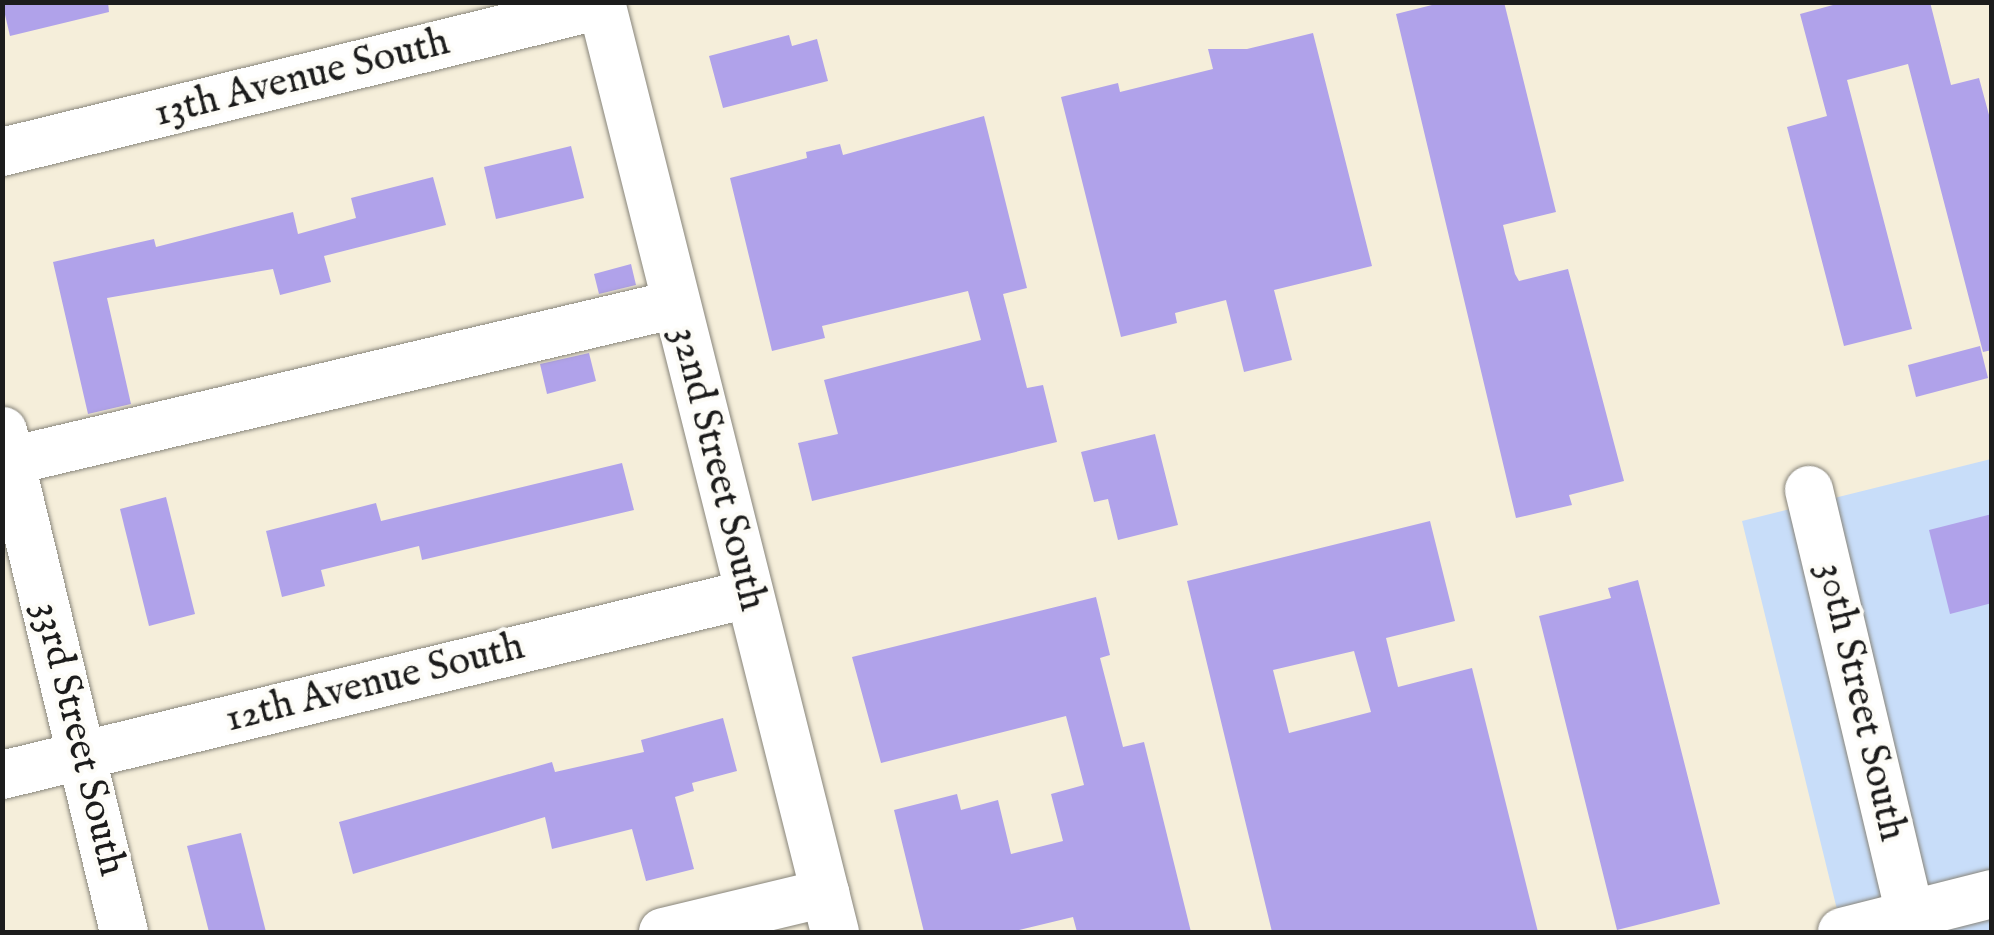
<!DOCTYPE html>
<style>
body{margin:0}
#map{position:relative;width:1994px;height:935px;overflow:hidden;background:#f5eeda;font-family:"IM FELL English",serif}
div>[style]{position:absolute}
.built>*{inset:0;background:#c8ddf9}
.building>*{inset:0;background:#b0a2ea}
.roads{filter:drop-shadow(0 0 2px #88857b) drop-shadow(0 0 2px #88857b)}
.minor>*{height:48px;margin:-24px;padding:0 24px;transform-origin:24px;border-radius:24px;background:#fff}
span{translate:-50% -50%;white-space:nowrap;text-align:center;line-height:1.15;-webkit-text-stroke:8px #fdfcf7;paint-order:stroke}
.street-label{font-size:40px;color:#1c1c1c}
.frame{position:absolute;inset:0;border:5px solid #1c1c1c;pointer-events:none}
</style>
<div id="map">
<div class="built">
<i style="clip-path:polygon(1991px 459px,1991px 932px,1835px 932px,1842px 930px,1742px 521px)"></i>
</div>
<div class="building">
<i style="clip-path:polygon(2px 2px,108px 2px,109px 12px,10px 36px)"></i>
<i style="clip-path:polygon(1444px 2px,1504px 2px,1556px 212px,1503px 225px,1515px 274px,1519px 281px,1568px 269px,1624px 481px,1569px 495px,1572px 505px,1516px 518px,1396px 14px)"></i>
<i style="clip-path:polygon(1844px 2px,1930px 2px,1951px 85px,1979px 78px,1992px 126px,1992px 350px,1983px 352px,1908px 64px,1847px 80px,1912px 329px,1844px 346px,1787px 127px,1827px 116px,1800px 14px)"></i>
<i style="clip-path:polygon(1313px 33px,1372px 266px,1274px 290px,1292px 360px,1244px 372px,1226px 300px,1175px 313px,1177px 323px,1121px 337px,1061px 97px,1118px 83px,1120px 92px,1213px 69px,1208px 49px,1247px 49px)"></i>
<i style="clip-path:polygon(789px 35px,792px 46px,817px 39px,828px 81px,723px 108px,709px 56px)"></i>
<i style="clip-path:polygon(984px 116px,1027px 288px,1003px 294px,1027px 388px,1043px 385px,1057px 442px,812px 501px,798px 443px,838px 434px,824px 380px,981px 340px,968px 291px,822px 326px,825px 338px,772px 351px,730px 178px,807px 158px,806px 152px,840px 144px,843px 155px)"></i>
<i style="clip-path:polygon(571px 146px,584px 198px,496px 219px,484px 167px)"></i>
<i style="clip-path:polygon(433px 177px,446px 225px,324px 256px,331px 282px,280px 295px,273px 269px,107px 298px,131px 404px,88px 414px,53px 262px,154px 239px,156px 247px,293px 212px,298px 234px,356px 218px,351px 198px)"></i>
<i style="clip-path:polygon(631px 264px,636px 285px,599px 294px,594px 274px)"></i>
<i style="clip-path:polygon(1980px 346px,1988px 378px,1916px 397px,1908px 365px)"></i>
<i style="clip-path:polygon(589px 353px,596px 381px,547px 394px,540px 364px)"></i>
<i style="clip-path:polygon(1155px 434px,1178px 525px,1118px 540px,1108px 499px,1094px 502px,1081px 452px)"></i>
<i style="clip-path:polygon(622px 463px,634px 510px,422px 560px,419px 546px,321px 570px,325px 586px,282px 597px,266px 531px,376px 503px,381px 521px)"></i>
<i style="clip-path:polygon(166px 497px,195px 614px,149px 626px,120px 509px)"></i>
<i style="clip-path:polygon(1992px 514px,1992px 603px,1950px 614px,1929px 530px)"></i>
<i style="clip-path:polygon(evenodd,1430px 521px,1455px 621px,1386px 638px,1398px 687px,1472px 668px,1538px 932px,1272px 932px,1187px 581px,1430px 521px,1354px 651px,1371px 712px,1289px 733px,1273px 670px,1354px 651px)"></i>
<i style="clip-path:polygon(1638px 580px,1720px 904px,1617px 930px,1539px 616px,1611px 598px,1608px 588px)"></i>
<i style="clip-path:polygon(1096px 597px,1110px 655px,1100px 658px,1123px 747px,1144px 742px,1191px 932px,1077px 932px,1073px 917px,1011px 932px,924px 932px,894px 810px,957px 794px,961px 810px,998px 800px,1011px 854px,1063px 841px,1051px 794px,1084px 785px,1066px 716px,881px 763px,852px 657px)"></i>
<i style="clip-path:polygon(723px 718px,737px 771px,692px 783px,694px 791px,675px 797px,694px 869px,646px 881px,632px 829px,552px 849px,545px 817px,353px 874px,339px 822px,552px 762px,555px 772px,644px 752px,641px 740px)"></i>
<i style="clip-path:polygon(241px 833px,266px 932px,209px 932px,187px 846px)"></i>
</div>
<div class="roads">
<div class="minor">
<i style="left:601px;top:2px;width:959px;rotate:75.88deg"></i>
<i style="left:2px;top:152px;width:617px;rotate:-13.79deg"></i>
<i style="left:3px;top:431px;width:515px;rotate:76.42deg"></i>
<i style="left:2px;top:463px;width:693px;rotate:-13.27deg"></i>
<i style="left:1809px;top:490px;width:436px;rotate:76.6deg"></i>
<i style="left:2px;top:775px;width:768px;rotate:-13.64deg"></i>
<i style="left:663px;top:932px;width:167px;rotate:-13.5deg"></i>
<i style="left:1842px;top:932px;width:155px;rotate:-14.2deg"></i>
</div>
</div>
<div class="street-label">
<span style="left:302px;top:79px;rotate:-14deg">13th Avenue South</span>
<span style="left:717px;top:469px;rotate:76deg">32nd Street South</span>
<span style="left:375px;top:684px;rotate:-14deg">12th Avenue South</span>
<span style="left:1860px;top:702px;rotate:77deg">30th Street South</span>
<span style="left:78px;top:739px;rotate:76deg">33rd Street South</span>
</div>
<div class="frame"></div>
</div>
